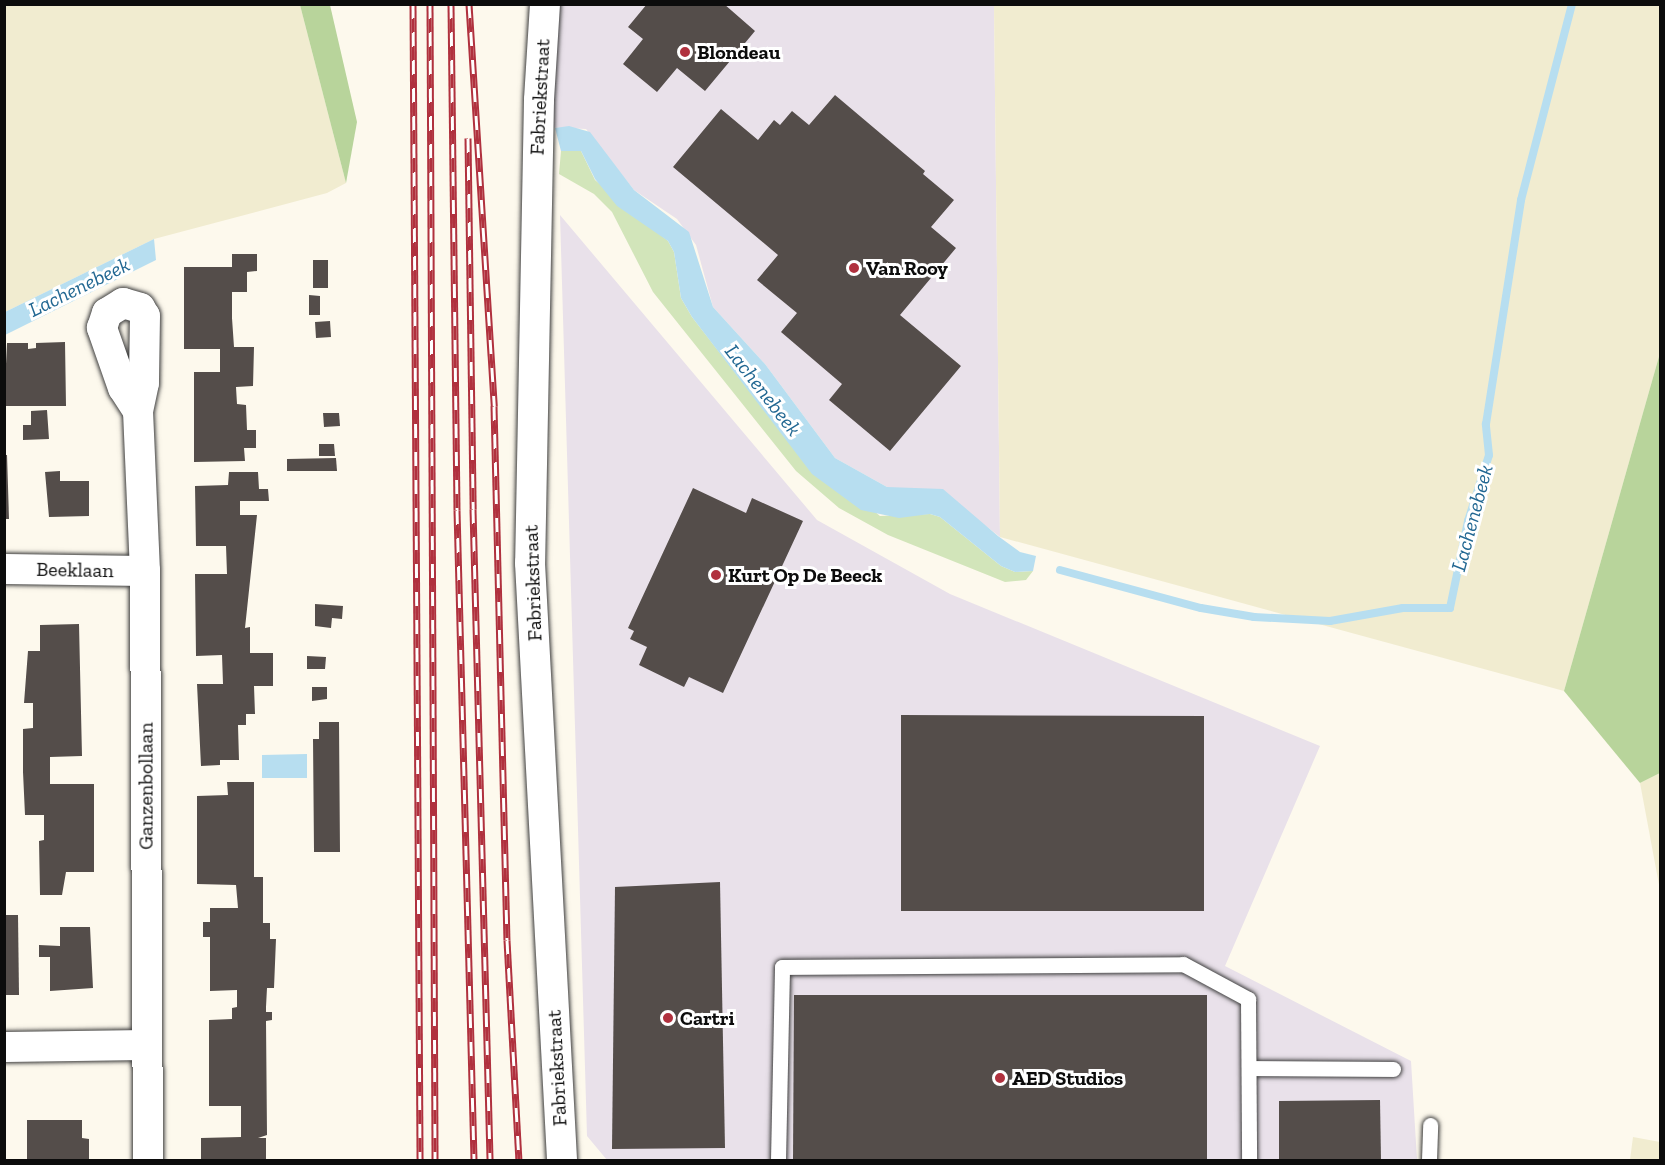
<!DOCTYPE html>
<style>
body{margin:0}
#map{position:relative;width:1665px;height:1165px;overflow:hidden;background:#fdf9ed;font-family:"Zilla Slab",serif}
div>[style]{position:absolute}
.industrial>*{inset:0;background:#e9e1ea}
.farmland>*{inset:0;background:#f1ecd0}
.green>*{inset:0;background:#d2e5ba}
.forest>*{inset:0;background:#b8d49b}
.water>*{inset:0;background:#b7def0}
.stream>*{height:8px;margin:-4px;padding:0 4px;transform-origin:4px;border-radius:4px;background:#b7def0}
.building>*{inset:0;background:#544d4a}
.roads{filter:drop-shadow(0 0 2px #3f3f3f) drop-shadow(0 0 2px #3f3f3f)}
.lane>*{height:15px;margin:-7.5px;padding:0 7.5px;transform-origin:7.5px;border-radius:7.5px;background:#fff}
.street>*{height:30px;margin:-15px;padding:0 15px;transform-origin:15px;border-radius:15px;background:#fff}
.rail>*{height:7px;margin-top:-3.5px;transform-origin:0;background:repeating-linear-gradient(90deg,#fff 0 14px,#b0313e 0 28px);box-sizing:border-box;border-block:2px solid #b0313e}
.dots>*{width:16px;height:16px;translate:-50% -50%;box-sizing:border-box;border:3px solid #fff;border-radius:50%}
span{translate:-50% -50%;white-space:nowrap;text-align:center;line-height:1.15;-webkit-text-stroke:6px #fff;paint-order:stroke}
.poi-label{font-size:20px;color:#0c0c0c;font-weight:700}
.left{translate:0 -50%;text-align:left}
.street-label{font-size:20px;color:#0c0c0c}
.water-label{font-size:21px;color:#216792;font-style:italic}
.frame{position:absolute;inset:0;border:6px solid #0c0c0c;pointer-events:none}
</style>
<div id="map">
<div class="industrial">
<i style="clip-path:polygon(551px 5px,994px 5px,1000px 537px,986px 526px,887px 487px,835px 458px,765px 364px,713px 307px,696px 245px,677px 219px,634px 190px,586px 129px,540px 127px)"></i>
<i style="clip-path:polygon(560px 215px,817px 520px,950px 594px,1320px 746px,1225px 966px,1411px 1061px,1417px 1160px,607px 1160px,587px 1136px)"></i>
</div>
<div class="farmland">
<i style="clip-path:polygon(5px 5px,300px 5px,346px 183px,327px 193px,154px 239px,5px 312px)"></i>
<i style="clip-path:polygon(994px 5px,1660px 5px,1660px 353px,1564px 691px,1000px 537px)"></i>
<i style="clip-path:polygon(1660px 773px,1660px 890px,1640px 783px)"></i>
<i style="clip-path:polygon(1633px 1137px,1660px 1142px,1660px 1160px,1630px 1160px)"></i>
</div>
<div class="green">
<i style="clip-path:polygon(561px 151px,581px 151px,595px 180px,668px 241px,674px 252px,681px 298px,692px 317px,785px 437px,880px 516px,930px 514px,940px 517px,1001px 566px,1015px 572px,1033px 571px,1026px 580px,1005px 582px,888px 535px,839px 508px,796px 471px,653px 292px,612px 212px,594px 194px,559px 174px)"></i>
</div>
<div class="forest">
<i style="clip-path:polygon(300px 5px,330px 5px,357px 122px,346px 183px)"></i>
<i style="clip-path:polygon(1660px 353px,1660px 773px,1640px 783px,1564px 691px)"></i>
</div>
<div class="water">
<i style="clip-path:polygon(569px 126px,590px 132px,634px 190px,689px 232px,713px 307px,765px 364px,835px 458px,887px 487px,943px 489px,998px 536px,1020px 552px,1036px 556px,1033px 571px,1015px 572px,1001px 566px,940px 517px,930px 514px,899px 518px,861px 510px,812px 474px,692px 317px,681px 298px,674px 252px,668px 241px,617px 206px,595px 179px,581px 151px,561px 151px,555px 128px)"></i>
<i style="clip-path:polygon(154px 239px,156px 260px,5px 335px,5px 312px)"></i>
<i style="clip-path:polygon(307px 754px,307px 778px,262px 778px,262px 755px)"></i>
</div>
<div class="stream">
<i style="left:1060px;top:570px;width:146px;rotate:15.1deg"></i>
<i style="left:1201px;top:608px;width:54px;rotate:9.6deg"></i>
<i style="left:1254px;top:617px;width:76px;rotate:3deg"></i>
<i style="left:1330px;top:621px;width:74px;rotate:-10.1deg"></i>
<i style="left:1403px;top:608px;width:47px"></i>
<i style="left:1450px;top:608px;width:89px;rotate:-78.3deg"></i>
<i style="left:1468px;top:521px;width:69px;rotate:-72.3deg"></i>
<i style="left:1489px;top:455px;width:31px;rotate:-96deg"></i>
<i style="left:1486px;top:424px;width:227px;rotate:-81.1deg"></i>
<i style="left:1521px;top:200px;width:203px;rotate:-75.4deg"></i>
</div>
<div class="building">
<i style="clip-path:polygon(647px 4px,724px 4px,755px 31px,705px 91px,677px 68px,657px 92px,623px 64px,643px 39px,628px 27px)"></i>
<i style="clip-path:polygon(835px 95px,925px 171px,923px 174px,954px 200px,931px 227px,956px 248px,900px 315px,961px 366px,890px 451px,829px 400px,842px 384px,781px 332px,797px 313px,757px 280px,778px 255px,673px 167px,721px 109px,758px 140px,774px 120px,780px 125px,792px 111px,809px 125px)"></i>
<i style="clip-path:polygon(232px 254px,257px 254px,257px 271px,247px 272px,247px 292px,232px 292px,232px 318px,234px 347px,254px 347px,253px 386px,236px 387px,237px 404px,246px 405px,247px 430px,256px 430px,256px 448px,244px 448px,245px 461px,194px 462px,194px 372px,220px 372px,220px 349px,184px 349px,184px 267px,232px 267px)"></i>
<i style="clip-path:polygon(313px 260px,328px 260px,328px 288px,313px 288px)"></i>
<i style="clip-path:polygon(309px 295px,320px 296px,320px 315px,309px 315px)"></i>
<i style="clip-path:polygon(330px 321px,331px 337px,316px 338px,315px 322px)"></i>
<i style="clip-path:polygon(65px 342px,66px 406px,4px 406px,7px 343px,28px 343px,28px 349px,36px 348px,36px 343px)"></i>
<i style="clip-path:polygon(47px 410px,49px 439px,23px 440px,23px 425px,31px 425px,31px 411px)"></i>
<i style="clip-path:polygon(323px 413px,339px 413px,340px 426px,324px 427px)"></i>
<i style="clip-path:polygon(319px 444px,334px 444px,335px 456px,319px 456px)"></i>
<i style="clip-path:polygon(4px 455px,7px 455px,9px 519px,4px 519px)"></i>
<i style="clip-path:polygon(336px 458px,337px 471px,287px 471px,287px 459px)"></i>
<i style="clip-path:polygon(60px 471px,60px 481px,89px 481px,89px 516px,49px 517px,45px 472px)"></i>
<i style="clip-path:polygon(229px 472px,258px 472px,259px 489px,268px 489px,269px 501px,240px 501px,240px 515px,257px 515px,245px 628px,250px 627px,250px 653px,273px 653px,273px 686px,254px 686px,255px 714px,246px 714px,246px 725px,238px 725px,239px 760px,220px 760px,220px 765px,201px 766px,197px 684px,223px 684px,222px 655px,196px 656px,195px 574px,227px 574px,226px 546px,196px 546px,195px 486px,228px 485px)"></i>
<i style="clip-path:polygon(693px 488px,746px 513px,752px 498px,803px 521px,723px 693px,689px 677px,684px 687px,639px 665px,647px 647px,630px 639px,634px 631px,628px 628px)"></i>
<i style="clip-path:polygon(315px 604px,343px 606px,342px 619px,332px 618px,331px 628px,315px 626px)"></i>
<i style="clip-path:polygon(79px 624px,82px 756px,50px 757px,50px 784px,94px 784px,94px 872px,66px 872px,62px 895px,40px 895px,39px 841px,44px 840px,44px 815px,25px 815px,23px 772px,23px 729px,33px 728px,33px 703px,24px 703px,28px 651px,40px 651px,40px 625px)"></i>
<i style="clip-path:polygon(307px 656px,326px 657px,325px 669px,307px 669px)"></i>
<i style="clip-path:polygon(312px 687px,327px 687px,327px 699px,312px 701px)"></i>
<i style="clip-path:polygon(901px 715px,1204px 716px,1204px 911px,901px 911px)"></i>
<i style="clip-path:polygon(319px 722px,339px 722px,340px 852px,314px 852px,313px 739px,319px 739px)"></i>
<i style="clip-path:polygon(227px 782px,254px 782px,254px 877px,263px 877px,263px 923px,270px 923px,270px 939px,276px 939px,274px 988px,267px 988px,266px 1007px,266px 1012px,272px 1012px,272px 1020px,266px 1021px,267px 1135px,258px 1138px,266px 1138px,266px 1160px,201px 1160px,201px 1138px,241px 1137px,241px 1106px,209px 1106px,209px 1020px,232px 1019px,232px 1008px,237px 1007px,237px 990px,210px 991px,210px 937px,203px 937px,203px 922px,210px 922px,210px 908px,238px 908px,236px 885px,197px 884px,197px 796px,228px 795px)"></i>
<i style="clip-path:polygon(720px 882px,725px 1148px,612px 1149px,615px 887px)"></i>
<i style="clip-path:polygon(4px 915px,18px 915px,19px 995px,4px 995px)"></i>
<i style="clip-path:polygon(60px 927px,90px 927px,93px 988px,50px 991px,50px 957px,39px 957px,39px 945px,60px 946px)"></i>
<i style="clip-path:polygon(794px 995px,1207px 995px,1207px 1160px,793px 1160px)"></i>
<i style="clip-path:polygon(1380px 1100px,1381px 1160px,1279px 1160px,1279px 1101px)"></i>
<i style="clip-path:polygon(27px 1120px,82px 1120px,82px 1138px,89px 1139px,89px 1160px,27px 1160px)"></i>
</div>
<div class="roads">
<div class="lane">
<i style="left:1249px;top:1068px;width:144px;rotate:0.4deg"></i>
<i style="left:778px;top:1160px;width:193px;rotate:-88.8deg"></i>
<i style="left:782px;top:967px;width:401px;rotate:-0.4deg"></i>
<i style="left:1183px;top:964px;width:74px;rotate:28.3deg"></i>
<i style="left:1248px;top:999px;width:161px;rotate:89.6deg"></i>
<i style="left:1429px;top:1160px;width:35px;rotate:-88deg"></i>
</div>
<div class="street">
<i style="left:545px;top:4px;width:96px;rotate:93.6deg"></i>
<i style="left:539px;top:100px;width:463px;rotate:91.1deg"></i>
<i style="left:530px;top:563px;width:598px;rotate:86.93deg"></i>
<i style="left:138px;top:411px;width:27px;rotate:-123deg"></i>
<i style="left:123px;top:388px;width:64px;rotate:-109.3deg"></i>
<i style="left:102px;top:328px;width:16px;rotate:-72deg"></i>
<i style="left:107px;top:313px;width:19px;rotate:-32deg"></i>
<i style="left:123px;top:303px;width:18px;rotate:16deg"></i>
<i style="left:140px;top:308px;width:9px;rotate:58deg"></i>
<i style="left:145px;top:316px;width:67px;rotate:90.9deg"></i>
<i style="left:144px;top:383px;width:29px;rotate:102deg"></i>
<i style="left:138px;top:411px;width:160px;rotate:87.5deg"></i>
<i style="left:145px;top:571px;width:589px;rotate:89.71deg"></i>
<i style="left:4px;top:569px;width:141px;rotate:0.8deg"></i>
<i style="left:4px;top:1047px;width:143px;rotate:-0.8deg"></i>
</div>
</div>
<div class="rail">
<i style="left:413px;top:4px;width:1156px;rotate:89.65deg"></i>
<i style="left:430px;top:4px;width:1156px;rotate:89.75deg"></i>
<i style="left:451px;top:4px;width:506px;rotate:89.32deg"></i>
<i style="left:457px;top:510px;width:650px;rotate:88.5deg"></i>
<i style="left:469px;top:4px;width:403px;rotate:86.4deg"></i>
<i style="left:494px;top:406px;width:534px;rotate:88.61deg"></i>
<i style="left:507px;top:940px;width:220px;rotate:86.9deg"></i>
<i style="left:468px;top:138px;width:371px;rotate:89.2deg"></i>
<i style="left:473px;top:509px;width:651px;rotate:88.5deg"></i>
</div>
<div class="dots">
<i style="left:685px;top:52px;background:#b0313e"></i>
<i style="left:854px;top:268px;background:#b0313e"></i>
<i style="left:716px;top:575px;background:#b0313e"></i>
<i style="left:668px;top:1018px;background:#b0313e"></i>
<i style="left:1000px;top:1078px;background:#b0313e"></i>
</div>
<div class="poi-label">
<span class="left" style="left:697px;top:52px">Blondeau</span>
<span class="left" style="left:866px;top:268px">Van Rooy</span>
<span class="left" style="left:728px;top:575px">Kurt Op De Beeck</span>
<span class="left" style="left:680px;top:1018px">Cartri</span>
<span class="left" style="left:1012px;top:1078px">AED Studios</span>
</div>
<div class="street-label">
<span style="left:540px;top:97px;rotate:-87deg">Fabriekstraat</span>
<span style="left:75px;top:570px;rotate:1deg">Beeklaan</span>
<span style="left:533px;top:583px;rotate:-92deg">Fabriekstraat</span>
<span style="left:146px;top:786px;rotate:-90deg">Ganzenbollaan</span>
<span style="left:557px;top:1068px;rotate:-93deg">Fabriekstraat</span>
</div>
<div class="water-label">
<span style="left:79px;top:287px;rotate:-26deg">Lachenebeek</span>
<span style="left:763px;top:390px;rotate:52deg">Lachenebeek</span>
<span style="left:1472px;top:518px;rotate:-75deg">Lachenebeek</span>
</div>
<div class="frame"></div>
</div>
